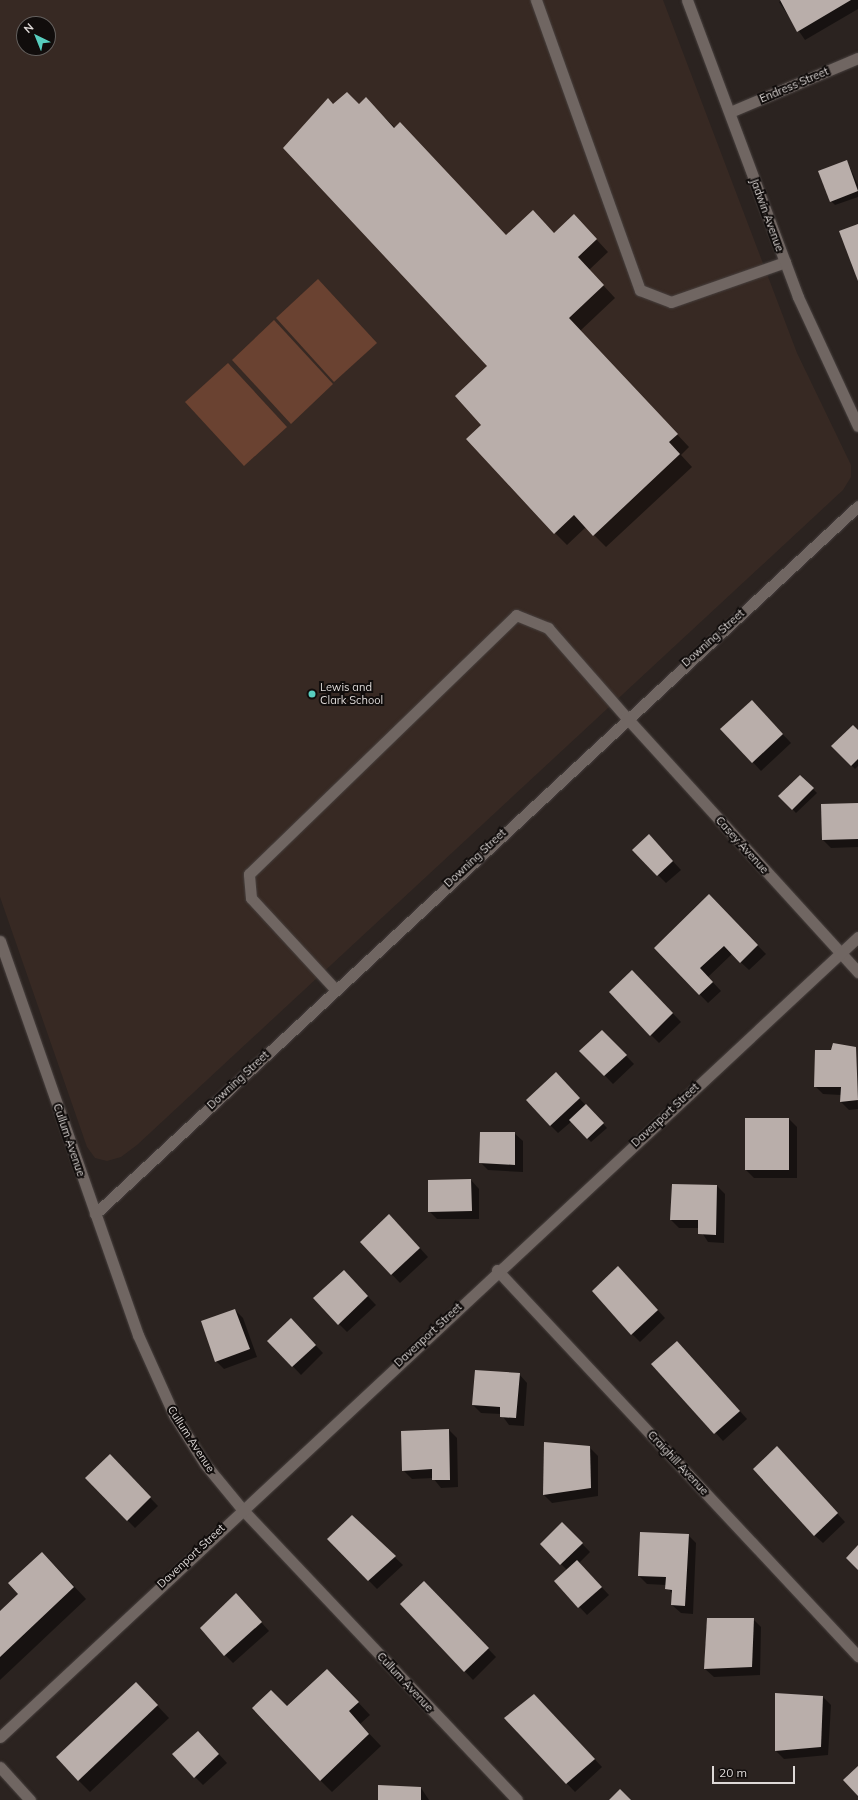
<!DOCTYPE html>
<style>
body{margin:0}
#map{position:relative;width:858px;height:1800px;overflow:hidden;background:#2b2320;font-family:Mulish,sans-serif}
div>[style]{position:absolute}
.built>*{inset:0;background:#372923}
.green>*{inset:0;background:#6a4231}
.shadow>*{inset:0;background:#0007}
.building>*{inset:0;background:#b9aeaa}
.roads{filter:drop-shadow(0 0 1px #48413f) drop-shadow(0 0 1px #48413f)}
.service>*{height:11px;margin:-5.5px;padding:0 5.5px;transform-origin:5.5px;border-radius:5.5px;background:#706662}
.minor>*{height:11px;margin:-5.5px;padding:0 5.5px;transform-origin:5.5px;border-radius:5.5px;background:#706662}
.tertiary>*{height:11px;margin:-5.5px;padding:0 5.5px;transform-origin:5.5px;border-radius:5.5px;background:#706662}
.dots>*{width:11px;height:11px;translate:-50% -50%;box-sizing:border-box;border:2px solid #110d0c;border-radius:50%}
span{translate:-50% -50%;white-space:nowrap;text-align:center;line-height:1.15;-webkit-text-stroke:4px #110d0c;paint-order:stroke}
.street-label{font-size:11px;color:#ded9d7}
.poi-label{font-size:11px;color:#ded9d7}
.left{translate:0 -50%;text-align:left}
.north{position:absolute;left:16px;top:16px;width:40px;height:40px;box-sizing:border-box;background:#110d0c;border:1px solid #635f5d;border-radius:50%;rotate:317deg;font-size:11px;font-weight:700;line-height:16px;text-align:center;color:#ded9d7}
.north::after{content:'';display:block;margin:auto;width:14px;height:18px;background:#58cebf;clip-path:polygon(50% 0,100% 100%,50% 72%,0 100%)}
.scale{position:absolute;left:712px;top:1766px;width:83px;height:18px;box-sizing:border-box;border:2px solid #ded9d7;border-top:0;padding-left:5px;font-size:12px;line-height:14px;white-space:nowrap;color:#ded9d7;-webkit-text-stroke:3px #110d0c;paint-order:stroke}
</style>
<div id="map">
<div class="built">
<i style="clip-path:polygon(evenodd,0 0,663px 0,797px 353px,851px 465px,851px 477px,843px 490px,137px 1145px,121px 1157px,107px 1161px,95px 1158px,87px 1147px,0 897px,0 0,24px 24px,48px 24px,48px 48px,24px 48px,24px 24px)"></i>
</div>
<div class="green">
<i style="clip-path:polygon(318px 279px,377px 343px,334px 382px,276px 318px)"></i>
<i style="clip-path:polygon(274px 320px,333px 384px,291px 424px,232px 360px)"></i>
<i style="clip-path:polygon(228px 363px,287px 427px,244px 466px,185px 402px)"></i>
</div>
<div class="shadow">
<i style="clip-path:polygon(782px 0,858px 0,858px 9px,805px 40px,779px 2px)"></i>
<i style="clip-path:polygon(359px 105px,378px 111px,506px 236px,554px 234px,586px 228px,608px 252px,589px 270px,615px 298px,580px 331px,689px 447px,681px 455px,692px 467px,606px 547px,586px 527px,567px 545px,555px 533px,483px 425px,488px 366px,334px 106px)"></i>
<i style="clip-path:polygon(847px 161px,858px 185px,858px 197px,835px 205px,831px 201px)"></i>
<i style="clip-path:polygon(760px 710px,791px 743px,761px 771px,722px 729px)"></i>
<i style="clip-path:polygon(858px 731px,858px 766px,855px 769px,833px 746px)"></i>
<i style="clip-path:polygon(800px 776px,817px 793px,796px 813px,780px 796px)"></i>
<i style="clip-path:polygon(858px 804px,858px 847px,831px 848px,823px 840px)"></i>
<i style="clip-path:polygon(657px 844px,681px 870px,666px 883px,633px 850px)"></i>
<i style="clip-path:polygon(709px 896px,766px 954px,749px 970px,732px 954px,708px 977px,721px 991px,708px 1003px,655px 948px)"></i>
<i style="clip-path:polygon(640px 979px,681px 1022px,659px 1043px,651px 1035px)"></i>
<i style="clip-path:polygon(602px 1031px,634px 1064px,613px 1084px,581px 1051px)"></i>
<i style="clip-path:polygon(855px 1048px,858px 1109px,849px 1110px,841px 1102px,841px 1095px,823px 1094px,815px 1086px,832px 1051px)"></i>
<i style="clip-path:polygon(564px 1082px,607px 1128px,591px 1142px,572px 1121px,558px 1133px,550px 1125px)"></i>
<i style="clip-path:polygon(789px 1119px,797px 1127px,797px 1178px,754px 1178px,746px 1170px)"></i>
<i style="clip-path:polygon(514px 1133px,523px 1141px,523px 1172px,488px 1170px,480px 1162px)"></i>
<i style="clip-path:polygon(471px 1180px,479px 1189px,479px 1219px,437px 1219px,429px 1211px,429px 1181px)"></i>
<i style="clip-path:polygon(717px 1186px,725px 1194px,724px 1243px,708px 1242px,699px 1228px,679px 1228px,671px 1220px)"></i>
<i style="clip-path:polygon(397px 1223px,428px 1257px,400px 1283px,361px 1242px)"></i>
<i style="clip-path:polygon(626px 1276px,665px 1318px,640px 1342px,632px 1334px)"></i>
<i style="clip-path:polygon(352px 1280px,376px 1305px,347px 1332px,339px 1324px)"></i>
<i style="clip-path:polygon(235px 1310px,243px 1318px,257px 1357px,224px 1369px,216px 1361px)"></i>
<i style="clip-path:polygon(299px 1328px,323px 1353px,301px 1375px,269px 1341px)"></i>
<i style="clip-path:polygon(685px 1350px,747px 1419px,723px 1441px,653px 1364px)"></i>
<i style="clip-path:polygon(519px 1374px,527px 1383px,524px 1426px,509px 1425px,501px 1414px,481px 1413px,473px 1405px)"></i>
<i style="clip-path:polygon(449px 1430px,457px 1438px,458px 1487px,441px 1488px,433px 1478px,412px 1479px,403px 1470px)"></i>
<i style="clip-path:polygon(545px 1443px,589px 1447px,598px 1456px,598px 1496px,552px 1503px,544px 1495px)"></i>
<i style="clip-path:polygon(110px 1456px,158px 1506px,135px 1528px,86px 1478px)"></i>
<i style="clip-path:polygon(785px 1456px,845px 1522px,823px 1543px,814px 1535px)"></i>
<i style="clip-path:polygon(352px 1517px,403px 1565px,377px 1589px,328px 1539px)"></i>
<i style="clip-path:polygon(562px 1523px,590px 1552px,579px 1563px,609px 1595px,587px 1615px,555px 1581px,567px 1570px,541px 1544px)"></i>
<i style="clip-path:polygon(688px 1535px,696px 1543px,693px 1614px,681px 1613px,672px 1605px,673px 1595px,666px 1585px,647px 1584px,639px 1576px)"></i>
<i style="clip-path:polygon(54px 1565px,86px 1599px,0 1680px,0 1612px)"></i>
<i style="clip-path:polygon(424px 1582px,496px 1657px,473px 1680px,402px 1604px)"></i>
<i style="clip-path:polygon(244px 1603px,269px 1631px,233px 1663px,225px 1655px)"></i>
<i style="clip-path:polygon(753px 1619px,761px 1627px,760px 1675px,714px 1677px,705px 1669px)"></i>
<i style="clip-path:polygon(339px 1682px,370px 1715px,360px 1724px,381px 1746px,332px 1792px,320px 1780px,288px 1707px)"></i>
<i style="clip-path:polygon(776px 1694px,823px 1697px,831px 1705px,828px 1755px,784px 1759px,776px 1751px)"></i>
<i style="clip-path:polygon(148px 1696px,169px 1718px,90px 1792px,78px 1780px)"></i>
<i style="clip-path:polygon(542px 1703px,602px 1767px,575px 1792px,505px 1718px)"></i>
<i style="clip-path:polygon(206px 1740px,227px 1763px,203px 1785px,195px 1777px)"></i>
<i style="clip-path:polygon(421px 1788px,429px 1800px,379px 1800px)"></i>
</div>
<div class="building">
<i style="clip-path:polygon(780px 0,851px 0,797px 32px)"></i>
<i style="clip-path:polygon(347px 92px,359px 104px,366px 97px,394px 128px,400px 122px,506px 235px,533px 210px,554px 233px,574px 214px,597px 239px,578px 257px,604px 285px,569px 318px,678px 434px,669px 442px,680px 454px,593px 536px,574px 515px,554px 534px,466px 439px,481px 425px,455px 396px,487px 366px,283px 148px,328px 98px,333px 104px)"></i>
<i style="clip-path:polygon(847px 160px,858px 191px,830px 202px,818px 171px)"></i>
<i style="clip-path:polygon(858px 224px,858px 281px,839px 231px)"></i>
<i style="clip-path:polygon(752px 700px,783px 734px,752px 763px,720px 729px)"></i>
<i style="clip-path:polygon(853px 725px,858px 730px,858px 759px,851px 766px,831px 746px)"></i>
<i style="clip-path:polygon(800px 775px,814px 788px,792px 810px,778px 796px)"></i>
<i style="clip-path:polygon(858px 803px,858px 839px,822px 840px,821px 804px)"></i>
<i style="clip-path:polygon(649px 834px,673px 861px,657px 876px,632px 850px)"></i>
<i style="clip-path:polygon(709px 894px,758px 945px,740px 963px,724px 946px,700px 968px,713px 982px,699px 995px,654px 948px)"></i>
<i style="clip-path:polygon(632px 970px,673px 1013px,650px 1036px,609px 992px)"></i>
<i style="clip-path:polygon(602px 1030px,627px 1055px,604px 1076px,579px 1051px)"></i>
<i style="clip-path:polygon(833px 1043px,856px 1047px,858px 1100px,840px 1102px,841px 1087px,814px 1087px,815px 1050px,831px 1050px)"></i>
<i style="clip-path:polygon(556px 1072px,580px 1098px,550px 1126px,526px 1100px)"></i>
<i style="clip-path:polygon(586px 1104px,604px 1123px,587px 1139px,569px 1120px)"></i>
<i style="clip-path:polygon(745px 1118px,789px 1118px,789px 1170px,745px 1170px)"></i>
<i style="clip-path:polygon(480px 1132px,515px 1132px,515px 1165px,479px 1163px)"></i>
<i style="clip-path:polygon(471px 1179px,472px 1211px,428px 1212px,428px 1180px)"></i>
<i style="clip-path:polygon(672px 1184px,717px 1185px,716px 1235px,698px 1234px,698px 1220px,670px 1220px)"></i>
<i style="clip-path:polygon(389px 1214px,420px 1248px,391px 1275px,360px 1242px)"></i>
<i style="clip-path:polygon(618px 1266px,658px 1310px,631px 1335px,592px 1291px)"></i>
<i style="clip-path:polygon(344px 1270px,368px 1296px,338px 1325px,313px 1298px)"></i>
<i style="clip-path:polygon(235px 1309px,250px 1349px,215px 1362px,201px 1321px)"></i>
<i style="clip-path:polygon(291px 1318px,316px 1345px,292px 1367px,267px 1341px)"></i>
<i style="clip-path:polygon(677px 1341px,740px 1411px,714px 1434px,651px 1364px)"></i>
<i style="clip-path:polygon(475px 1370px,520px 1373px,516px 1418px,500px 1417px,500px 1407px,472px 1405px)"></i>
<i style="clip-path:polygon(449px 1429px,450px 1480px,432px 1480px,432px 1469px,402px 1471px,401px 1431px)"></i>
<i style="clip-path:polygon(544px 1442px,590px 1446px,591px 1488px,543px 1495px)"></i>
<i style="clip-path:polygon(777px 1446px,838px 1513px,814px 1536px,753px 1469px)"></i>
<i style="clip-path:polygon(110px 1454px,151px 1497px,127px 1521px,85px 1478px)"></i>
<i style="clip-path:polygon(352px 1515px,396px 1556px,368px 1581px,327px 1539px)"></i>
<i style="clip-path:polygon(562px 1522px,583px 1543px,560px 1565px,540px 1544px)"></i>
<i style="clip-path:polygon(640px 1532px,689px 1534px,685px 1606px,671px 1605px,672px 1590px,665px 1589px,666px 1577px,638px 1576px)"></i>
<i style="clip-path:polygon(858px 1545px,858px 1570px,846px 1558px)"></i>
<i style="clip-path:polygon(42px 1552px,74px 1587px,0 1657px,0 1611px,18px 1594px,8px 1583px)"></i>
<i style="clip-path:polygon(577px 1560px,602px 1587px,578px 1608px,554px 1581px)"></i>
<i style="clip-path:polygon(424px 1581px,489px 1648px,464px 1672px,400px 1604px)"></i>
<i style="clip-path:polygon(236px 1593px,262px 1622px,224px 1656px,200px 1628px)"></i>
<i style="clip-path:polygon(707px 1618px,754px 1618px,752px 1667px,704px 1669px)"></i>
<i style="clip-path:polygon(327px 1669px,359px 1702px,349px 1711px,369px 1734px,320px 1781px,252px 1708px,271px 1690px,287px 1706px)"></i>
<i style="clip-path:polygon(136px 1682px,158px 1705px,78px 1781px,56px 1757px)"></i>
<i style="clip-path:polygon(775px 1693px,823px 1696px,821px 1747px,775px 1751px)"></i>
<i style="clip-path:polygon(534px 1694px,595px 1759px,566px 1784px,504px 1718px)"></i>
<i style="clip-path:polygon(198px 1731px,219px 1754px,194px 1778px,172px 1754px)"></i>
<i style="clip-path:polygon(858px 1766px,858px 1796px,843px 1780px)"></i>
<i style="clip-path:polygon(378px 1785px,421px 1787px,421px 1800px,378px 1800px)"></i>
<i style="clip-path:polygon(620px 1789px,631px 1800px,609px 1800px)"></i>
</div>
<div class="roads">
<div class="service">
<i style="left:536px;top:0;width:308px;rotate:70.3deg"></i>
<i style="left:640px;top:290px;width:33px;rotate:21deg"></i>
<i style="left:671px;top:302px;width:121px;rotate:-19.3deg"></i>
<i style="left:335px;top:989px;width:124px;rotate:-132.7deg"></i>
<i style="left:251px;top:898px;width:24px;rotate:-95deg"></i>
<i style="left:249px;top:874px;width:372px;rotate:-44.1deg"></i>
<i style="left:516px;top:615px;width:35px;rotate:22deg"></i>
<i style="left:548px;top:628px;width:118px;rotate:48.8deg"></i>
</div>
<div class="minor">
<i style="left:730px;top:112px;width:139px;rotate:-22.9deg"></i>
<i style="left:626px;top:717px;width:345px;rotate:47.7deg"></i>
<i style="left:0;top:941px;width:417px;rotate:70.7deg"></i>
<i style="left:138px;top:1335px;width:88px;rotate:65.8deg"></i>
<i style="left:174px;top:1415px;width:58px;rotate:57.7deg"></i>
<i style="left:205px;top:1464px;width:58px;rotate:50.6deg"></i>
<i style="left:242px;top:1509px;width:400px;rotate:46.6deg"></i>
<i style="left:95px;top:1214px;width:1041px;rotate:-42.86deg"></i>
<i style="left:497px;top:1270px;width:529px;rotate:46.92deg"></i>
<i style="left:0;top:1737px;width:1173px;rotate:-43deg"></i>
<i style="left:0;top:1767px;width:45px;rotate:47.7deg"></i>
</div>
<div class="tertiary">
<i style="left:687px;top:0;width:317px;rotate:69.5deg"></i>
<i style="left:798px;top:297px;width:142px;rotate:65.1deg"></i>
</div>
</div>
<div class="dots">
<i style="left:312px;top:694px;background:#58cebf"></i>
</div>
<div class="street-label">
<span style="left:794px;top:85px;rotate:-23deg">Endress Street</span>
<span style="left:767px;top:215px;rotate:70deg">Jadwin Avenue</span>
<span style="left:713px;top:638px;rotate:-42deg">Downing Street</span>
<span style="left:742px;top:845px;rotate:48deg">Casey Avenue</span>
<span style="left:475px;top:858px;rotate:-43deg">Downing Street</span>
<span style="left:238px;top:1080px;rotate:-43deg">Downing Street</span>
<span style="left:665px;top:1115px;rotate:-43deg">Davenport Street</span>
<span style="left:69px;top:1140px;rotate:71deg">Cullum Avenue</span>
<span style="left:428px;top:1335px;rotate:-43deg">Davenport Street</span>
<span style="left:191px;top:1439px;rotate:57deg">Cullum Avenue</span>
<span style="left:678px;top:1463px;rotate:47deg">Craighill Avenue</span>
<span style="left:191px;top:1556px;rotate:-43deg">Davenport Street</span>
<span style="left:405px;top:1682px;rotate:47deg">Cullum Avenue</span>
</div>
<div class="poi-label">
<span class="left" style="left:320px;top:694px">Lewis and<br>Clark School</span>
</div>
<div class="north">N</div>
<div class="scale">20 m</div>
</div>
